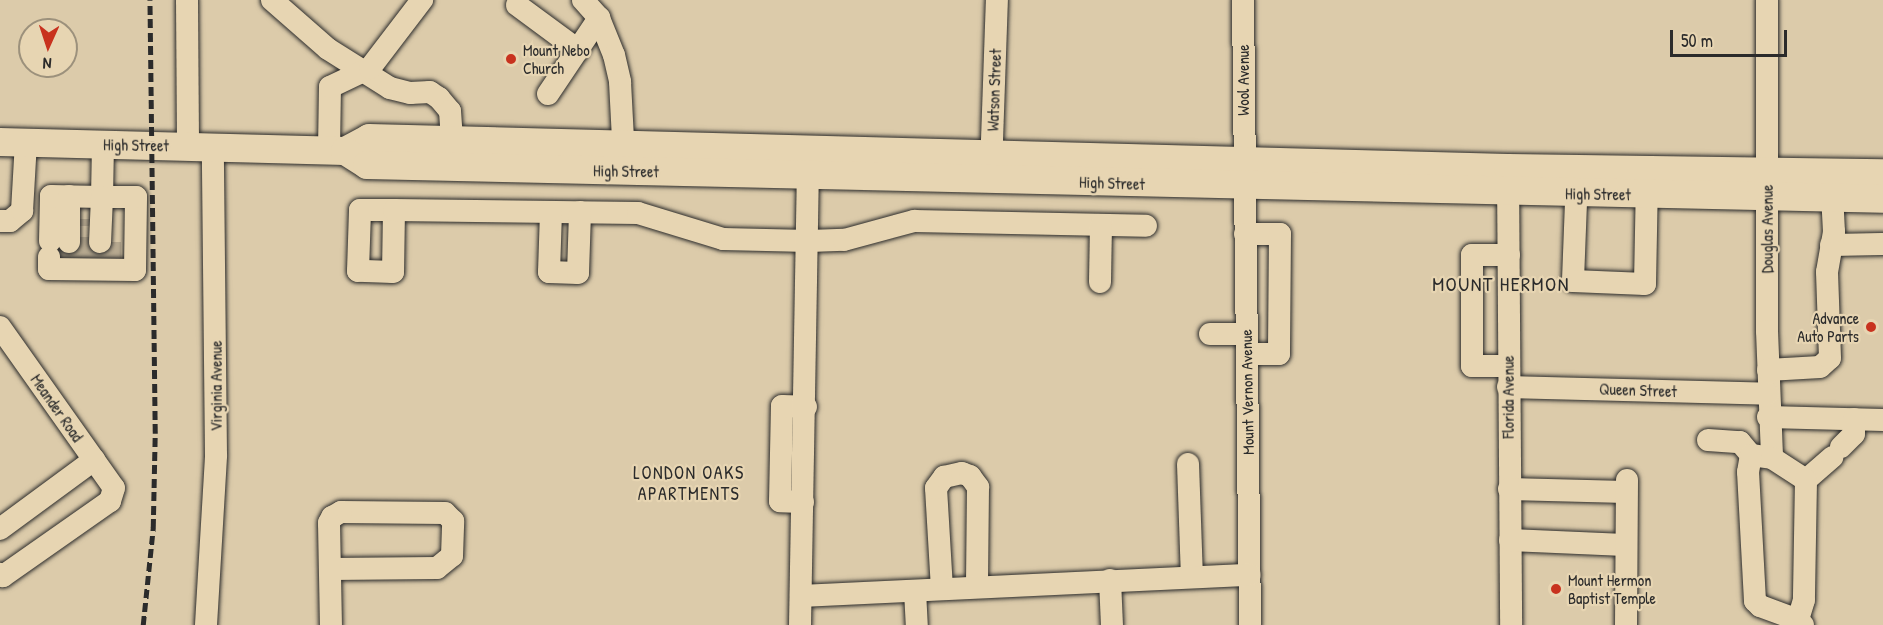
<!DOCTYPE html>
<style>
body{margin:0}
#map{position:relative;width:1883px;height:625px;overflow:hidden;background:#dccbaa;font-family:"Patrick Hand",sans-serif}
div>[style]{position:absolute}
.minor-tunnel>*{height:22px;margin-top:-11px;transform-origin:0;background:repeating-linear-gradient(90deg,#b9ab91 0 22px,transparent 0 33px)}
.roads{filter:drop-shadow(0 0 2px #2b2b2b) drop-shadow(0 0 2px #2b2b2b)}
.minor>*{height:22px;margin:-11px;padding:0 11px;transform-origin:11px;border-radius:11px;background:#e7d5b2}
.major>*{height:28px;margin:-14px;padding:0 14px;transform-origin:14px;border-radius:14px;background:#e7d5b2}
.rail>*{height:4.5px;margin-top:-2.25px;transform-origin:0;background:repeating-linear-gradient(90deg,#2b2b2b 0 9px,transparent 0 13.5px)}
.dots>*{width:16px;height:16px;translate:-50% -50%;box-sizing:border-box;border:3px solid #e7d5b2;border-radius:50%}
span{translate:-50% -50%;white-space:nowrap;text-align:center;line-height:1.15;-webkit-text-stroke:4.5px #e7d5b2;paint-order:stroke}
.poi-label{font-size:16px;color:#2b2b2b}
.left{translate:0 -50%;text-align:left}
.right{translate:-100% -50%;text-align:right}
.street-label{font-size:16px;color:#2b2b2b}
.neighbourhood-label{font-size:18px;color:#2b2b2b;letter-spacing:1.5px}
.quarter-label{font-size:20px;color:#2b2b2b;letter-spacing:1.5px}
.north{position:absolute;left:18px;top:18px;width:60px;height:60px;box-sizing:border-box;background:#e7d5b2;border:2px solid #9c917c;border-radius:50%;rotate:183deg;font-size:16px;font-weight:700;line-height:24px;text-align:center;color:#2b2b2b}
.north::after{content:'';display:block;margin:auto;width:21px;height:27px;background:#c8321e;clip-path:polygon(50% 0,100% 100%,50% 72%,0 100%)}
.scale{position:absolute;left:1670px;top:30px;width:117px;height:27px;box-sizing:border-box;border:3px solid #2b2b2b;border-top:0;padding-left:8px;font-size:18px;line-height:21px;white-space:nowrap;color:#2b2b2b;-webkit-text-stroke:4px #e7d5b2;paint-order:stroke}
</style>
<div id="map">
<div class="minor-tunnel">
<i style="left:69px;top:258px;width:16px;rotate:-90deg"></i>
<i style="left:91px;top:259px;width:40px;rotate:-90deg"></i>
<i style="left:110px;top:259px;width:17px;rotate:-90deg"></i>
</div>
<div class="roads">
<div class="minor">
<i style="left:187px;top:0;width:146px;rotate:89.6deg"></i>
<i style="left:272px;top:0;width:74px;rotate:41.2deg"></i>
<i style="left:328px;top:49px;width:73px;rotate:32.2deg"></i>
<i style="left:390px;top:88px;width:21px;rotate:14deg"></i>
<i style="left:410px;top:93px;width:20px;rotate:-3deg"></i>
<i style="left:430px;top:92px;width:11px;rotate:34deg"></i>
<i style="left:439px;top:98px;width:17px;rotate:50deg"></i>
<i style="left:450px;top:111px;width:30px;rotate:86deg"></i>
<i style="left:583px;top:0;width:24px;rotate:48deg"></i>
<i style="left:599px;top:18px;width:40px;rotate:68deg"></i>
<i style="left:614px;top:55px;width:28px;rotate:77deg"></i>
<i style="left:620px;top:82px;width:77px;rotate:87deg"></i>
<i style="left:1243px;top:0;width:625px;rotate:89.36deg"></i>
<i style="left:1767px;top:0;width:331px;rotate:90deg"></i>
<i style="left:1767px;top:331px;width:127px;rotate:87.7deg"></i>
<i style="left:517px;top:5px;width:76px;rotate:36.4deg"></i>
<i style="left:548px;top:94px;width:92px;rotate:-56.1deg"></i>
<i style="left:329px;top:150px;width:63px;rotate:-89.1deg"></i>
<i style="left:330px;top:87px;width:44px;rotate:-25.4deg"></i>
<i style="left:370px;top:68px;width:86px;rotate:-52.6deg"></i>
<i style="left:991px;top:169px;width:169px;rotate:-88deg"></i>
<i style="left:1508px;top:174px;width:451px;rotate:89.6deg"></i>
<i style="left:1577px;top:176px;width:105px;rotate:92.2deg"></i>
<i style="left:1573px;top:281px;width:72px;rotate:2.4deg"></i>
<i style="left:1645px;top:284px;width:106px;rotate:-88.9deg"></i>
<i style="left:394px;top:210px;width:62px;rotate:90.9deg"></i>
<i style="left:393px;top:272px;width:35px;rotate:-178deg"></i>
<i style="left:358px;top:271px;width:61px;rotate:-88.1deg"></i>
<i style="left:360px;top:210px;width:34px"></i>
<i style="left:394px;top:210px;width:244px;rotate:0.7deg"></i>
<i style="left:638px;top:213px;width:89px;rotate:17deg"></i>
<i style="left:723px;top:239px;width:86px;rotate:1.3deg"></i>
<i style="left:809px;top:241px;width:35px;rotate:-2deg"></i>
<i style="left:844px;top:240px;width:73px;rotate:-15.2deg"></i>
<i style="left:914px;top:221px;width:232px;rotate:1.2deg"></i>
<i style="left:551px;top:212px;width:60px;rotate:91.9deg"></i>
<i style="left:549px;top:272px;width:29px;rotate:2deg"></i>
<i style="left:578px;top:273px;width:61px;rotate:-88.1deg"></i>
<i style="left:0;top:221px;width:10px"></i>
<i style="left:10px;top:221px;width:16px;rotate:-40deg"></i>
<i style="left:22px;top:211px;width:69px;rotate:-86.7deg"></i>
<i style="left:1245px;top:234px;width:35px"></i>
<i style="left:1280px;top:234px;width:120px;rotate:90.5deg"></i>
<i style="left:1279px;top:354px;width:32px;rotate:180deg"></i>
<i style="left:50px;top:241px;width:45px;rotate:-88.7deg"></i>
<i style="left:51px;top:196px;width:51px;rotate:1.1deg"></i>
<i style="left:102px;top:197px;width:53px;rotate:-88.9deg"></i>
<i style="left:69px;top:242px;width:46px;rotate:-90deg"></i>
<i style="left:1831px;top:245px;width:52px;rotate:-1.1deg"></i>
<i style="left:49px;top:257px;width:12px;rotate:90deg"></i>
<i style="left:49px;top:269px;width:86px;rotate:0.7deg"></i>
<i style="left:135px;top:270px;width:73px;rotate:-89.2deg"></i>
<i style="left:136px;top:197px;width:34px;rotate:180deg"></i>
<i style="left:102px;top:197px;width:45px;rotate:92.5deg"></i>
<i style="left:1100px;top:282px;width:57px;rotate:-89deg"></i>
<i style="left:0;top:327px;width:197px;rotate:54.7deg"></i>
<i style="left:114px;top:488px;width:14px;rotate:107deg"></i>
<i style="left:110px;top:501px;width:131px;rotate:145deg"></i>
<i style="left:3px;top:576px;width:4px;rotate:-146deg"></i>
<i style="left:1210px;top:334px;width:36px"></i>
<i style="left:1508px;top:366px;width:36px;rotate:180deg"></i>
<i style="left:1472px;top:366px;width:111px;rotate:-90deg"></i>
<i style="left:1472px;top:255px;width:37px"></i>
<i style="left:1768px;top:370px;width:52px;rotate:-3.3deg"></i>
<i style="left:1820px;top:367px;width:13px;rotate:-42deg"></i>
<i style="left:1830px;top:358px;width:86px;rotate:-92deg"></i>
<i style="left:1827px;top:272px;width:41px;rotate:-80.1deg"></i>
<i style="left:1834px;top:232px;width:34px;rotate:-93deg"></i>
<i style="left:1508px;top:387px;width:260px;rotate:1.5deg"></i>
<i style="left:1768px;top:417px;width:115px;rotate:1.5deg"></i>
<i style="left:1708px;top:440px;width:32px;rotate:4deg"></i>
<i style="left:1740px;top:442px;width:17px;rotate:50deg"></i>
<i style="left:1841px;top:447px;width:18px;rotate:-45deg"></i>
<i style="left:1854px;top:434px;width:15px;rotate:-90deg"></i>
<i style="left:1188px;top:464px;width:113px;rotate:88deg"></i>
<i style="left:1806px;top:480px;width:35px;rotate:-41deg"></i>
<i style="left:1509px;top:489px;width:117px;rotate:1.5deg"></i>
<i style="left:803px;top:502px;width:23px;rotate:-178deg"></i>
<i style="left:780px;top:501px;width:95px;rotate:-88.8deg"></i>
<i style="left:782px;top:406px;width:24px;rotate:2deg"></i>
<i style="left:0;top:529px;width:117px;rotate:-36.3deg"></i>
<i style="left:1510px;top:540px;width:115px;rotate:2.5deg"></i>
<i style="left:330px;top:569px;width:107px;rotate:-0.5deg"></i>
<i style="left:437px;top:568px;width:19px;rotate:-39deg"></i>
<i style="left:452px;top:556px;width:35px;rotate:-88deg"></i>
<i style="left:453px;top:521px;width:11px;rotate:-135deg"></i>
<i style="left:445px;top:513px;width:104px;rotate:-179.4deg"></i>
<i style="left:341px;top:512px;width:10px;rotate:151deg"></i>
<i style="left:332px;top:517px;width:7px;rotate:117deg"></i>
<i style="left:329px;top:523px;width:102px;rotate:88.9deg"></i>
<i style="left:1110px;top:580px;width:45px;rotate:87.5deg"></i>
<i style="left:942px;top:589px;width:101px;rotate:-93.4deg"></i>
<i style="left:936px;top:488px;width:14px;rotate:-54deg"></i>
<i style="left:944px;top:477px;width:18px;rotate:-13deg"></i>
<i style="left:962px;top:473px;width:9px;rotate:21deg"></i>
<i style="left:970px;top:476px;width:14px;rotate:54deg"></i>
<i style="left:978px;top:487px;width:100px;rotate:90.6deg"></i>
<i style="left:915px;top:591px;width:34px;rotate:87deg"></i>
<i style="left:801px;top:596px;width:449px;rotate:-2.7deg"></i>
<i style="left:1798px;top:620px;width:40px;rotate:-159.8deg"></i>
<i style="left:1760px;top:606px;width:7px;rotate:-135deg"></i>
<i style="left:1755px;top:601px;width:129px;rotate:-93.1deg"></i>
<i style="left:1748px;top:472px;width:17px;rotate:-80deg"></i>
<i style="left:1751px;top:455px;width:21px;rotate:8deg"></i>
<i style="left:1772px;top:458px;width:40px;rotate:32.9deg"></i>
<i style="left:1806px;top:480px;width:120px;rotate:91deg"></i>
<i style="left:1804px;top:600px;width:21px;rotate:107deg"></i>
<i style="left:1798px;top:620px;width:7px;rotate:45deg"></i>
<i style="left:206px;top:625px;width:170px;rotate:-86.6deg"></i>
<i style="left:216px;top:455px;width:308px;rotate:-90.6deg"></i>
<i style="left:800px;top:625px;width:449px;rotate:-89deg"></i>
<i style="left:1626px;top:625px;width:145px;rotate:-89.6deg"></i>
</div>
<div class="major">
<i style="left:0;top:142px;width:345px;rotate:1.5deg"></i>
<i style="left:345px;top:151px;width:27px;rotate:-28deg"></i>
<i style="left:369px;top:138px;width:1139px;rotate:1.51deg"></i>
<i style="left:1508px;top:168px;width:375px;rotate:0.8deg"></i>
<i style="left:345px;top:151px;width:26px;rotate:32deg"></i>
<i style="left:367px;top:165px;width:1516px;rotate:1.28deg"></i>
</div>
</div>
<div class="rail">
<i style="left:143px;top:625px;width:98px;rotate:-84.1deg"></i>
<i style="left:153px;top:528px;width:95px;rotate:-88.8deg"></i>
<i style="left:155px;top:433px;width:433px;rotate:-90.7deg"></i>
</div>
<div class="dots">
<i style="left:511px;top:59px;background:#c8321e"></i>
<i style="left:1871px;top:327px;background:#c8321e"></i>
<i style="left:1556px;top:589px;background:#c8321e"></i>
</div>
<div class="poi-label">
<span class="left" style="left:523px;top:59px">Mount Nebo<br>Church</span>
<span class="right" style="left:1859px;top:327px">Advance<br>Auto Parts</span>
<span class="left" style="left:1568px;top:589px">Mount Hermon<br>Baptist Temple</span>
</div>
<div class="street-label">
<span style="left:1243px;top:80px;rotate:-90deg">Wool Avenue</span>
<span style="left:994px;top:90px;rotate:-88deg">Watson Street</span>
<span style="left:136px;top:145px;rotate:1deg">High Street</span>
<span style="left:626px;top:171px;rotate:1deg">High Street</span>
<span style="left:1112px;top:183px;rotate:2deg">High Street</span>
<span style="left:1598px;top:194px;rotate:1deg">High Street</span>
<span style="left:1767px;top:229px;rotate:-90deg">Douglas Avenue</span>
<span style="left:216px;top:386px;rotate:-90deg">Virginia Avenue</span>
<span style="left:1638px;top:390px;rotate:2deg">Queen Street</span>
<span style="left:1247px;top:392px;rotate:-91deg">Mount Vernon Avenue</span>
<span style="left:1508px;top:397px;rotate:-90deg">Florida Avenue</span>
<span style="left:57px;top:408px;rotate:55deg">Meander Road</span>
</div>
<div class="neighbourhood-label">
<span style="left:689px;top:484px">LONDON OAKS<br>APARTMENTS</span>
</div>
<div class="quarter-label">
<span style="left:1501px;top:283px">MOUNT HERMON</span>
</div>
<div class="north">N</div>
<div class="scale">50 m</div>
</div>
